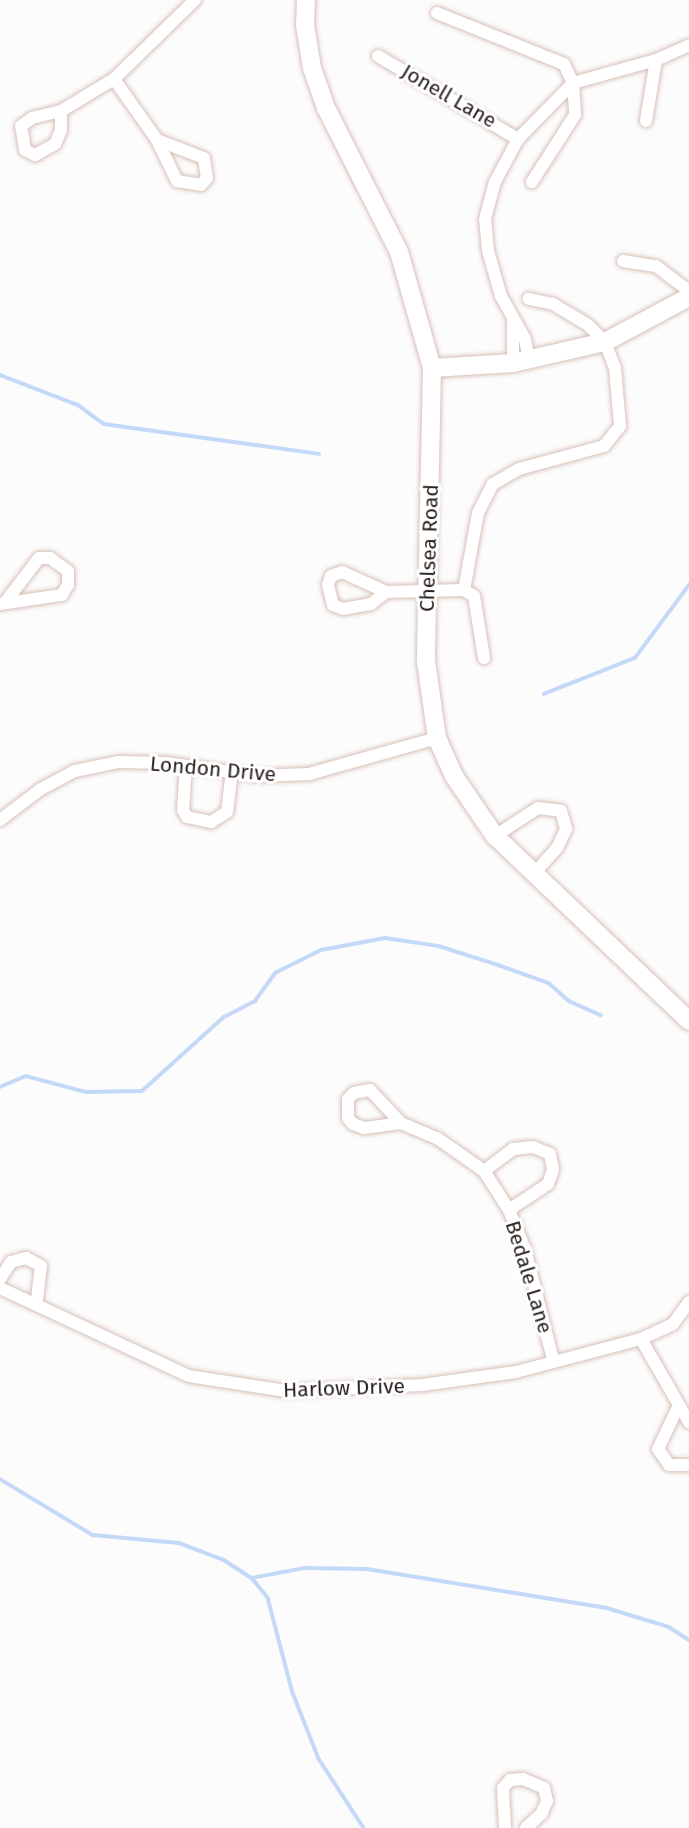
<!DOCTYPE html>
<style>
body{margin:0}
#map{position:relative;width:689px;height:1828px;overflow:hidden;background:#fcfcfc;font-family:"Fira Sans",sans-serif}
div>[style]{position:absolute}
.stream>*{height:3.5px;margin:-1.75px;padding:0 1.75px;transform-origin:1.75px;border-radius:1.75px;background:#c4d9f8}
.roads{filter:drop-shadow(0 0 2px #d7c0b7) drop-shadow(0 0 2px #d7c0b7)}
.street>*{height:12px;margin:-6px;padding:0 6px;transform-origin:6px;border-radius:6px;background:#fff}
.secondary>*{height:18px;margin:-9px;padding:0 9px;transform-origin:9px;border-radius:9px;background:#fff}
span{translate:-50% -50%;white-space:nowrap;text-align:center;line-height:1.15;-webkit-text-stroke:6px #fff;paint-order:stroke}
.street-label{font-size:21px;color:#271f1c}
</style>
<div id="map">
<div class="stream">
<i style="left:0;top:375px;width:84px;rotate:21deg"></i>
<i style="left:78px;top:405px;width:32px;rotate:36deg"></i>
<i style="left:104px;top:424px;width:217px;rotate:7.9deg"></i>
<i style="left:544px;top:694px;width:98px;rotate:-21.6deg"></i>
<i style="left:635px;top:658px;width:91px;rotate:-53.5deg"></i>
<i style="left:0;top:1087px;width:28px;rotate:-23deg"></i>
<i style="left:26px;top:1076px;width:62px;rotate:14.9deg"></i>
<i style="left:86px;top:1092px;width:56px;rotate:-1deg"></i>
<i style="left:142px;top:1091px;width:110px;rotate:-42.1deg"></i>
<i style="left:224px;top:1017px;width:35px;rotate:-27deg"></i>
<i style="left:255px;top:1001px;width:34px;rotate:-54deg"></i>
<i style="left:275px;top:973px;width:51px;rotate:-26.6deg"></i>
<i style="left:321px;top:950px;width:65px;rotate:-10.6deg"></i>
<i style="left:385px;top:938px;width:55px;rotate:8.4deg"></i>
<i style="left:439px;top:946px;width:59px;rotate:17.8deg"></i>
<i style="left:495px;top:964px;width:57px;rotate:19.4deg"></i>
<i style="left:549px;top:983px;width:27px;rotate:42deg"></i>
<i style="left:569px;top:1001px;width:35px;rotate:24deg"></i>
<i style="left:0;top:1479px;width:109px;rotate:31.1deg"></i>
<i style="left:93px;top:1535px;width:86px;rotate:5.3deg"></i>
<i style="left:179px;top:1543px;width:48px;rotate:20.7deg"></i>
<i style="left:224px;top:1560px;width:33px;rotate:33deg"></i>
<i style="left:252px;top:1578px;width:54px;rotate:-10.7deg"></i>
<i style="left:305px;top:1568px;width:62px;rotate:0.9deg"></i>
<i style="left:367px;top:1569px;width:243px;rotate:9.2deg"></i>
<i style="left:607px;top:1608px;width:65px;rotate:17deg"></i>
<i style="left:669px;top:1627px;width:24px;rotate:33deg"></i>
<i style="left:252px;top:1578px;width:26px;rotate:51deg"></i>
<i style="left:268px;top:1598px;width:98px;rotate:75.3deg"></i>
<i style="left:293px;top:1693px;width:71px;rotate:68.5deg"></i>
<i style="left:319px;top:1759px;width:82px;rotate:56.9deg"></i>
</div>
<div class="roads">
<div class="street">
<i style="left:437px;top:13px;width:137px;rotate:21.9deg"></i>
<i style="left:564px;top:64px;width:21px;rotate:65deg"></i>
<i style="left:573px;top:83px;width:32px;rotate:86deg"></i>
<i style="left:575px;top:115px;width:80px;rotate:122.7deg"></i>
<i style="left:378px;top:56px;width:163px;rotate:30.7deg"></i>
<i style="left:114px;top:79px;width:75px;rotate:54.8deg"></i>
<i style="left:157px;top:140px;width:46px;rotate:64deg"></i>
<i style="left:177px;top:181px;width:24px;rotate:9deg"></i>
<i style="left:201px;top:185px;width:9px;rotate:-49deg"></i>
<i style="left:207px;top:178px;width:20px;rotate:-99deg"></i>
<i style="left:204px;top:158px;width:50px;rotate:-159deg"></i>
<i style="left:61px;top:111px;width:19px;rotate:90deg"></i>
<i style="left:61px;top:130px;width:15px;rotate:113deg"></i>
<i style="left:55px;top:144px;width:23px;rotate:151deg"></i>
<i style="left:35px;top:155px;width:11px;rotate:-153deg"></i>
<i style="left:25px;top:150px;width:24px;rotate:-99deg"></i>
<i style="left:21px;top:126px;width:14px;rotate:-36deg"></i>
<i style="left:32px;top:118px;width:30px;rotate:-14deg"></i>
<i style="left:61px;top:111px;width:62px;rotate:-31.1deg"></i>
<i style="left:114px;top:79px;width:113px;rotate:-44.3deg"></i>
<i style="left:646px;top:121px;width:62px;rotate:-80.7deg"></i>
<i style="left:623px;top:261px;width:33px;rotate:9deg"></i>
<i style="left:656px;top:266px;width:41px;rotate:37.1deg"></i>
<i style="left:513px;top:319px;width:44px;rotate:90deg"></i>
<i style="left:529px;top:360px;width:21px;rotate:-101deg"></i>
<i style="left:525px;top:339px;width:49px;rotate:-119.2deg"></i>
<i style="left:501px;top:296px;width:47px;rotate:-106.1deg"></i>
<i style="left:488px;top:251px;width:32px;rotate:-95deg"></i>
<i style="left:485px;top:219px;width:38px;rotate:-75deg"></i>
<i style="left:495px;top:182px;width:49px;rotate:-61.9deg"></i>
<i style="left:518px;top:139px;width:78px;rotate:-45.5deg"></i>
<i style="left:573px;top:83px;width:86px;rotate:-15.5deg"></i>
<i style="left:656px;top:60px;width:36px;rotate:-24deg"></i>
<i style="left:464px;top:590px;width:78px;rotate:-79.7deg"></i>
<i style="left:478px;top:513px;width:33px;rotate:-63deg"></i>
<i style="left:493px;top:484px;width:30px;rotate:-30deg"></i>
<i style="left:519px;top:469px;width:88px;rotate:-15.1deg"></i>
<i style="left:604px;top:446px;width:26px;rotate:-51deg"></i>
<i style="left:620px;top:426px;width:58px;rotate:-94.9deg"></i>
<i style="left:615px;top:368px;width:28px;rotate:-111deg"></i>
<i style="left:605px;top:342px;width:24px;rotate:-135deg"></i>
<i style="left:588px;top:325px;width:41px;rotate:-149deg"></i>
<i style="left:553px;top:304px;width:25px;rotate:-168deg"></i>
<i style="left:464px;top:590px;width:12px;rotate:31deg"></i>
<i style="left:474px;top:596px;width:63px;rotate:80.8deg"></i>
<i style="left:386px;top:592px;width:19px;rotate:141deg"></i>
<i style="left:371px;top:604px;width:28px;rotate:170deg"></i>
<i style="left:343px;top:609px;width:11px;rotate:-158deg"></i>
<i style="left:333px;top:605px;width:21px;rotate:-104deg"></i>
<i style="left:328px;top:585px;width:9px;rotate:-72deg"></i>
<i style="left:331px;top:576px;width:12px;rotate:-20deg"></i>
<i style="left:342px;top:572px;width:48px;rotate:24.4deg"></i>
<i style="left:386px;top:592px;width:78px;rotate:-1.5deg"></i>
<i style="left:0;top:604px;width:63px;rotate:-8.3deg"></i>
<i style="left:62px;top:595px;width:12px;rotate:-59deg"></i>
<i style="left:68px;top:585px;width:14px;rotate:-90deg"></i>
<i style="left:68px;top:571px;width:22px;rotate:-144deg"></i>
<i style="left:50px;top:558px;width:11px;rotate:180deg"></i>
<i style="left:39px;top:558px;width:53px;rotate:127.3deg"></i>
<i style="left:186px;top:766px;width:44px;rotate:93.9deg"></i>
<i style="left:183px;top:810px;width:8px;rotate:60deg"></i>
<i style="left:187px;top:817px;width:25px;rotate:12deg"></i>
<i style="left:211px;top:822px;width:19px;rotate:-32deg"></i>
<i style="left:227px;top:812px;width:38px;rotate:-83deg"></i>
<i style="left:0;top:820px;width:51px;rotate:-37.1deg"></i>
<i style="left:41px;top:789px;width:38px;rotate:-28deg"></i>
<i style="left:75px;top:771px;width:45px;rotate:-11.6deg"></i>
<i style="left:119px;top:762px;width:47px;rotate:1.2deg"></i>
<i style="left:166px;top:763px;width:94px;rotate:8deg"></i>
<i style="left:259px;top:776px;width:50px;rotate:-2.3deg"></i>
<i style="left:309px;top:774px;width:133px;rotate:-15.7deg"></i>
<i style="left:495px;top:836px;width:51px;rotate:-33.1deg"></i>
<i style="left:538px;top:808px;width:23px;rotate:7deg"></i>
<i style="left:561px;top:811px;width:19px;rotate:74deg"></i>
<i style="left:566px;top:829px;width:21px;rotate:115deg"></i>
<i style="left:557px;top:848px;width:36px;rotate:132deg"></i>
<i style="left:401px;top:1123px;width:37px;rotate:172deg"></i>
<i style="left:364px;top:1128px;width:12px;rotate:-160deg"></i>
<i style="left:353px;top:1124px;width:8px;rotate:-130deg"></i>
<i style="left:348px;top:1118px;width:19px;rotate:-90deg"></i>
<i style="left:348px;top:1099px;width:8px;rotate:-45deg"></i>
<i style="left:354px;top:1093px;width:16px;rotate:-11deg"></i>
<i style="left:370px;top:1090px;width:45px;rotate:46.8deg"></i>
<i style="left:401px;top:1123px;width:39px;rotate:23deg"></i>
<i style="left:437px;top:1138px;width:57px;rotate:35.1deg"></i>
<i style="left:484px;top:1171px;width:46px;rotate:57.3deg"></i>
<i style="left:509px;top:1210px;width:42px;rotate:67.7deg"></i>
<i style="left:525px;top:1249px;width:114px;rotate:75.8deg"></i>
<i style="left:484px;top:1171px;width:36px;rotate:-37deg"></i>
<i style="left:513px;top:1149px;width:20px;rotate:-6deg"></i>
<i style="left:533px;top:1147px;width:18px;rotate:22deg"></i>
<i style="left:550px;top:1154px;width:16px;rotate:79deg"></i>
<i style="left:553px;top:1170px;width:15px;rotate:110deg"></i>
<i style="left:548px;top:1184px;width:47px;rotate:146.3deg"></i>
<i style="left:0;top:1279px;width:20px;rotate:-57deg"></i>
<i style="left:11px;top:1262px;width:16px;rotate:-15deg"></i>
<i style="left:26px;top:1258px;width:17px;rotate:28deg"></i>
<i style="left:41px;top:1266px;width:38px;rotate:97deg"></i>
<i style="left:0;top:1288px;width:208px;rotate:25deg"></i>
<i style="left:189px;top:1376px;width:98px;rotate:8.8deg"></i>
<i style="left:286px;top:1391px;width:136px;rotate:-2.5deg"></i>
<i style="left:422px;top:1385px;width:95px;rotate:-7.9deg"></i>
<i style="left:516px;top:1372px;width:129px;rotate:-14.8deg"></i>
<i style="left:641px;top:1339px;width:35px;rotate:-25deg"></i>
<i style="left:673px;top:1324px;width:27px;rotate:-54deg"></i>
<i style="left:641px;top:1339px;width:96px;rotate:60deg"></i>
<i style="left:679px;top:1405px;width:49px;rotate:115.5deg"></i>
<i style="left:658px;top:1449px;width:19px;rotate:55deg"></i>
<i style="left:669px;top:1465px;width:20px"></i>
<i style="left:505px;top:1828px;width:40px;rotate:-92.9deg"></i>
<i style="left:503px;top:1788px;width:11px;rotate:-49deg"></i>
<i style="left:510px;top:1780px;width:13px;rotate:-4deg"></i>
<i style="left:523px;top:1779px;width:23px;rotate:23deg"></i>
<i style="left:544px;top:1788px;width:13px;rotate:77deg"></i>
<i style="left:547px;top:1801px;width:13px;rotate:113deg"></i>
<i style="left:542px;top:1813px;width:22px;rotate:137deg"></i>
</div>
<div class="secondary">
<i style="left:306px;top:0;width:25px;rotate:92deg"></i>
<i style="left:305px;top:25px;width:44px;rotate:80.8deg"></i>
<i style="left:312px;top:68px;width:42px;rotate:70.7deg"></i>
<i style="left:326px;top:108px;width:161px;rotate:63.1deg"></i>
<i style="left:399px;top:252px;width:121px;rotate:74.1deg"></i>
<i style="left:432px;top:368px;width:293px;rotate:91.2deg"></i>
<i style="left:426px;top:661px;width:78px;rotate:81.9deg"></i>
<i style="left:437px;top:738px;width:42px;rotate:65.9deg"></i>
<i style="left:454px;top:776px;width:73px;rotate:55.7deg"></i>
<i style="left:495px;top:836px;width:268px;rotate:43.6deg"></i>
<i style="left:432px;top:368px;width:81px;rotate:-3.5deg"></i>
<i style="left:513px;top:363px;width:94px;rotate:-12.9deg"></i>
<i style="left:605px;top:342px;width:95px;rotate:-28.2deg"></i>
</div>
</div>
<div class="street-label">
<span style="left:449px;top:96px;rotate:30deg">Jonell Lane</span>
<span style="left:429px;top:548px;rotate:-88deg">Chelsea Road</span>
<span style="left:213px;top:769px;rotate:5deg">London Drive</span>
<span style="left:529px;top:1277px;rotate:73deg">Bedale Lane</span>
<span style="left:344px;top:1388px;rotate:-2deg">Harlow Drive</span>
</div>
</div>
